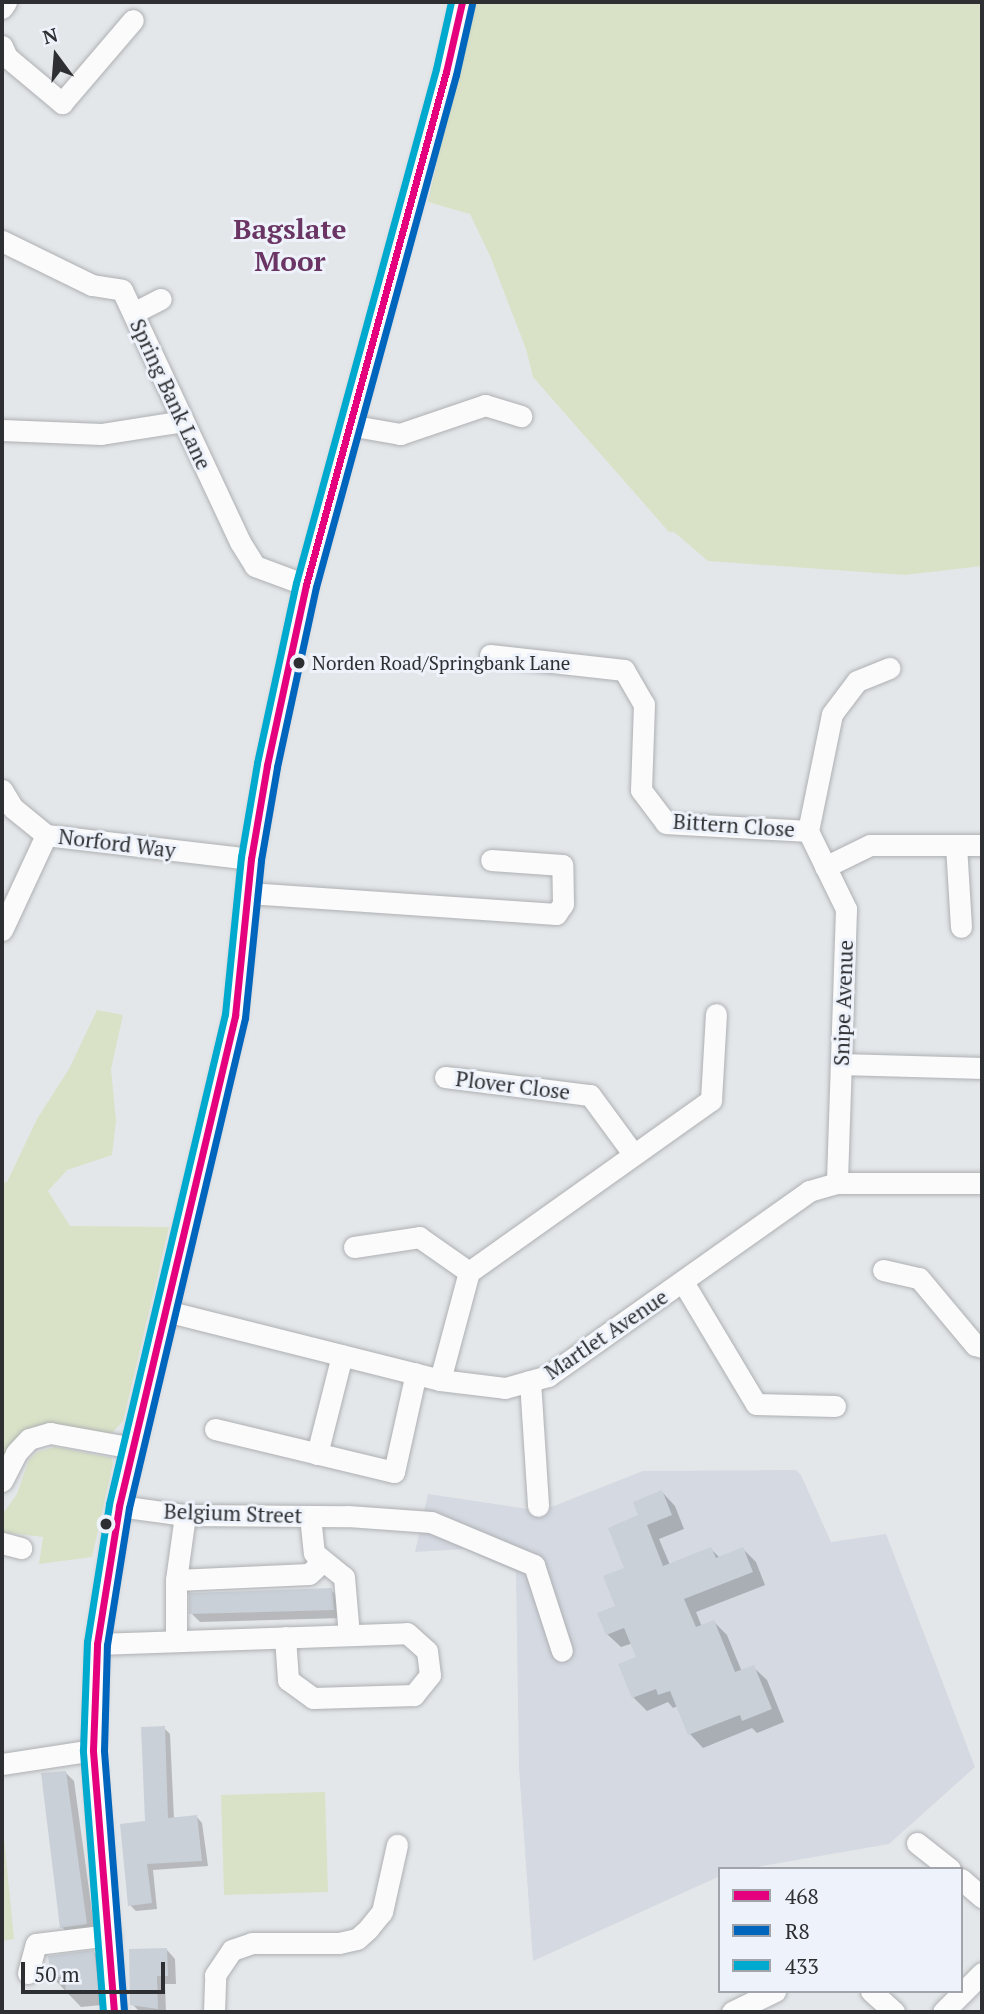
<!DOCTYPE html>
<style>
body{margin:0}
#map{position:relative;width:984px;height:2014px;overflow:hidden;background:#e4e7ea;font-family:"PT Serif",serif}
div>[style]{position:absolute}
.built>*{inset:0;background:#d4d9e2}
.green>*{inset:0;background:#d9e2c7}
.shadow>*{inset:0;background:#0003}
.building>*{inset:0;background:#cad0d8}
.roads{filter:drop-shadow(0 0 2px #aeb0b2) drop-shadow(0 0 2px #aeb0b2)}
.minor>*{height:21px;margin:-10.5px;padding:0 10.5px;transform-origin:10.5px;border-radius:10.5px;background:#fbfbfc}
.bus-1>*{height:7px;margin:-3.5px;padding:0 3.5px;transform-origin:3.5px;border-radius:3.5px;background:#e5007d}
.bus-2>*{height:7px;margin:-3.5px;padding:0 3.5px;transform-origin:3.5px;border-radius:3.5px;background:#0065bd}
.bus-3>*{height:7px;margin:-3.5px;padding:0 3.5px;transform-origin:3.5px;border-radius:3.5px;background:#00a9ce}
.dots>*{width:19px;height:19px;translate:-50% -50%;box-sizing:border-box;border:4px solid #eef3fb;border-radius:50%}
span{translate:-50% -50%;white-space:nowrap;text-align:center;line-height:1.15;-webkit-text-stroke:6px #eef3fb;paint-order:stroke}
.bus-label{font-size:19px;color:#2e2f32}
.left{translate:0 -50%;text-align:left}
.street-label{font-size:21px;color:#2e2f32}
.district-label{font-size:28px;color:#6a3564;font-weight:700}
.frame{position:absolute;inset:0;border:4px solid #2e2f32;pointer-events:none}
.legend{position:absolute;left:718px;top:1867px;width:245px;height:126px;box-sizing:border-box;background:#eef3fb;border:2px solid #a1a5ab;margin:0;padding:9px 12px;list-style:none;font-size:21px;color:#2e2f32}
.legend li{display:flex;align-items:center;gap:14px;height:35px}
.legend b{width:35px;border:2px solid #a1a5ab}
.north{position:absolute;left:21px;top:21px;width:70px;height:70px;-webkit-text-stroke:5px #eef3fb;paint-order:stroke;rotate:344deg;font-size:19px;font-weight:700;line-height:28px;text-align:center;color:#2e2f32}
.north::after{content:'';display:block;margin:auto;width:24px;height:32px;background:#2e2f32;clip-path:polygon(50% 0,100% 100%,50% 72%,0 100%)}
.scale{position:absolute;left:21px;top:1962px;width:144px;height:32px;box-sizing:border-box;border:4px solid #2e2f32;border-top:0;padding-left:9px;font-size:21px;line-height:24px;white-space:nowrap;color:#2e2f32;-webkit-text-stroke:5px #eef3fb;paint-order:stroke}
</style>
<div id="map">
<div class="built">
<i style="clip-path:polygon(796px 1470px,801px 1475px,831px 1542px,886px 1534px,975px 1767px,889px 1844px,745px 1869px,720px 1869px,720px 1876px,533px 1961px,519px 1768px,516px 1572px,464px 1549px,415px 1552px,428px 1494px,541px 1511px,643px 1471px)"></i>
</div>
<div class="green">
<i style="clip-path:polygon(472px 2px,982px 2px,982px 566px,905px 575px,708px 561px,674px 532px,669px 532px,533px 377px,526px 349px,491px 258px,470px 214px,428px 202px)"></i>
<i style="clip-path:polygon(97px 1010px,123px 1015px,111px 1069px,116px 1121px,112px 1155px,67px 1170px,48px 1191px,70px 1226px,169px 1227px,123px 1421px,111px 1434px,48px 1426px,2px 1466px,2px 1183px,7px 1182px,37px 1119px,69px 1069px)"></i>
<i style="clip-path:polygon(55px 1447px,112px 1458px,113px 1463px,92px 1557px,39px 1564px,43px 1537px,2px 1532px,2px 1515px,17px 1494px,29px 1460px,37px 1452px)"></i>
<i style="clip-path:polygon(325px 1792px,328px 1892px,224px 1895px,221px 1795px)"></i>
<i style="clip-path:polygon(2px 1817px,14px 1939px,2px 1941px)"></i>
</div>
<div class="shadow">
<i style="clip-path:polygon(662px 1492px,675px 1506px,684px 1529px,659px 1539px,670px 1565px,711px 1549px,720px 1558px,743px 1549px,756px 1562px,765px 1585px,696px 1612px,702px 1627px,714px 1622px,727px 1635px,742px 1672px,753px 1667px,767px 1680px,784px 1722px,757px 1733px,752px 1728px,703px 1748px,690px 1734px,678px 1706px,673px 1708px,668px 1702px,647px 1711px,633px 1697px,639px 1658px,633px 1643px,621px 1647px,607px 1634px,641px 1516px)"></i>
<i style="clip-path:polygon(331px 1590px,340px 1599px,342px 1618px,200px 1622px,191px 1613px)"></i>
<i style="clip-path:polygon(164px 1728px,170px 1734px,174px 1819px,196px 1816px,202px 1823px,208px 1866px,153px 1870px,157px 1909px,136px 1911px,130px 1905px)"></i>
<i style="clip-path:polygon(65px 1772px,74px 1781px,95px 1933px,70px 1936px,62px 1927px)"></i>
<i style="clip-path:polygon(167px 1950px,175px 1959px,176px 1984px,165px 1984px,166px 2012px,140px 2012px,132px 2004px)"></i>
<i style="clip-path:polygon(94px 1952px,107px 1965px,112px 2004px,81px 2007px,52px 1977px)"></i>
</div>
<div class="building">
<i style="clip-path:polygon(662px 1490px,672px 1515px,647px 1525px,663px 1566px,711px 1547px,716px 1558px,743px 1547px,753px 1572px,684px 1599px,696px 1627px,714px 1620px,735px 1672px,754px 1665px,772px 1709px,742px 1721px,740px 1715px,688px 1735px,670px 1691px,658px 1695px,656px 1689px,632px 1698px,618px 1664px,636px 1657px,624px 1628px,606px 1635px,597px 1613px,615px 1606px,603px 1576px,624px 1568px,608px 1528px,638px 1515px,633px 1502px)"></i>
<i style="clip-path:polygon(332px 1588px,334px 1610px,189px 1614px,189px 1593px)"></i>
<i style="clip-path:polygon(165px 1726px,168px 1818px,197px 1815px,202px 1861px,147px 1864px,152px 1903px,128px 1906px,120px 1824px,145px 1821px,141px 1727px)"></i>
<i style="clip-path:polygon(66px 1771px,87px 1924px,60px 1928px,41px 1773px)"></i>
<i style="clip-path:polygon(167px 1948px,168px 1976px,157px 1976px,158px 2009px,130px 2005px,129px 1949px)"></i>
<i style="clip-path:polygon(94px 1950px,99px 1991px,66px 1994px,65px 1976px,51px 1978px,48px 1956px)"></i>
</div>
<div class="roads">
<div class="minor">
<i style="left:2px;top:8px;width:7px;rotate:-56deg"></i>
<i style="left:2px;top:46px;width:12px;rotate:66deg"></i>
<i style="left:7px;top:57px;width:72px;rotate:39.9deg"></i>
<i style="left:62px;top:103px;width:109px;rotate:-49.5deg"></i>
<i style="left:2px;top:241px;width:100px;rotate:26.1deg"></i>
<i style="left:92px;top:285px;width:30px;rotate:9deg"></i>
<i style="left:122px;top:290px;width:278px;rotate:64.9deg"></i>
<i style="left:240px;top:542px;width:28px;rotate:58deg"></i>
<i style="left:255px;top:566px;width:54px;rotate:20.4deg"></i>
<i style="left:133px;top:313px;width:31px;rotate:-27deg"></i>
<i style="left:349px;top:425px;width:52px;rotate:10deg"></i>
<i style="left:400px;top:434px;width:90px;rotate:-18.8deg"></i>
<i style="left:485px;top:405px;width:38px;rotate:17deg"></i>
<i style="left:2px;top:430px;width:99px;rotate:2.3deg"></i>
<i style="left:101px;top:434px;width:83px;rotate:-9deg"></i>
<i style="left:490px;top:655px;width:135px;rotate:6.4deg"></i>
<i style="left:624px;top:670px;width:39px;rotate:60deg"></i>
<i style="left:644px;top:704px;width:86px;rotate:92deg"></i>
<i style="left:641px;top:790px;width:41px;rotate:52.9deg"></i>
<i style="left:666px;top:823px;width:142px;rotate:3.2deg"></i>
<i style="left:2px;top:790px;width:21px;rotate:59deg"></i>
<i style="left:13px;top:808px;width:43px;rotate:39.3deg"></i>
<i style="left:46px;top:835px;width:206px;rotate:6.7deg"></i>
<i style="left:808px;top:831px;width:87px;rotate:64deg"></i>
<i style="left:846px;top:909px;width:274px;rotate:91.9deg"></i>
<i style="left:808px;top:831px;width:119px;rotate:-78.4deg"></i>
<i style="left:832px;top:714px;width:41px;rotate:-52.9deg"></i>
<i style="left:857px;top:681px;width:35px;rotate:-22deg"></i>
<i style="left:956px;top:845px;width:82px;rotate:86.5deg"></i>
<i style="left:825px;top:867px;width:50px;rotate:-26.1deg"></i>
<i style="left:870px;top:845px;width:112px"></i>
<i style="left:248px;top:893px;width:309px;rotate:3.9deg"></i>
<i style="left:556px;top:914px;width:12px;rotate:-55deg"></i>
<i style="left:563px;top:904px;width:39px;rotate:-91deg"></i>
<i style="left:562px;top:865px;width:71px;rotate:-176deg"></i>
<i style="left:2px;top:930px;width:105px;rotate:-65.1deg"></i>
<i style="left:841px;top:1064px;width:141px;rotate:1.6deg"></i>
<i style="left:445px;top:1077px;width:146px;rotate:7.1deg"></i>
<i style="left:590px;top:1095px;width:74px;rotate:53.7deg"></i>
<i style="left:354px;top:1247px;width:66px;rotate:-8.7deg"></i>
<i style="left:419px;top:1237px;width:61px;rotate:35deg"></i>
<i style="left:469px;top:1272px;width:297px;rotate:-35.4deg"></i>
<i style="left:711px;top:1100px;width:86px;rotate:-86.7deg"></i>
<i style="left:883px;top:1270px;width:37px;rotate:13deg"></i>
<i style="left:919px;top:1278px;width:87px;rotate:50.1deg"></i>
<i style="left:975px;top:1345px;width:7px;rotate:16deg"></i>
<i style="left:683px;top:1282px;width:142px;rotate:59.1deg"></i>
<i style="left:756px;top:1404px;width:79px;rotate:1.5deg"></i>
<i style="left:166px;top:1311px;width:283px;rotate:14.1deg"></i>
<i style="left:440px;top:1380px;width:65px;rotate:7deg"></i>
<i style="left:505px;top:1388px;width:45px;rotate:-15.6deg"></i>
<i style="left:548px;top:1376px;width:320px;rotate:-35.3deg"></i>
<i style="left:809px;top:1191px;width:29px;rotate:-16deg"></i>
<i style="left:837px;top:1183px;width:145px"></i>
<i style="left:440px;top:1380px;width:112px;rotate:-75deg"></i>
<i style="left:530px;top:1381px;width:125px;rotate:86.3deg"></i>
<i style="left:215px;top:1429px;width:184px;rotate:13.5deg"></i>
<i style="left:394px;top:1472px;width:101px;rotate:-77.5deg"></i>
<i style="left:317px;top:1454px;width:102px;rotate:-75.8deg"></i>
<i style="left:2px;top:1481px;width:31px;rotate:-63deg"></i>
<i style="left:16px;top:1453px;width:19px;rotate:-47deg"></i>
<i style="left:29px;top:1439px;width:22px;rotate:-16deg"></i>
<i style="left:50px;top:1433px;width:84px;rotate:10.2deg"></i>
<i style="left:119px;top:1506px;width:67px;rotate:7.8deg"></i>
<i style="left:185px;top:1515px;width:163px;rotate:0.4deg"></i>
<i style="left:348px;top:1516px;width:83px;rotate:4.1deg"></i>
<i style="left:431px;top:1522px;width:112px;rotate:22.7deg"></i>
<i style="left:534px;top:1565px;width:90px;rotate:72deg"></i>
<i style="left:310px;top:1516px;width:37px;rotate:84deg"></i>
<i style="left:314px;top:1553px;width:38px;rotate:39deg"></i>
<i style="left:344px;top:1577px;width:58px;rotate:85.1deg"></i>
<i style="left:2px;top:1543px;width:20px;rotate:15deg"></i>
<i style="left:176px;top:1580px;width:133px;rotate:-2.6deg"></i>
<i style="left:309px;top:1574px;width:19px;rotate:-43deg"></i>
<i style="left:176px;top:1639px;width:59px;rotate:-90deg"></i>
<i style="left:176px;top:1580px;width:66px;rotate:-82.1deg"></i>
<i style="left:97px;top:1644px;width:310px;rotate:-2deg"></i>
<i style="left:407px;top:1633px;width:27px;rotate:42deg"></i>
<i style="left:427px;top:1651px;width:24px;rotate:83deg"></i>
<i style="left:430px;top:1675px;width:26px;rotate:129deg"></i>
<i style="left:414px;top:1695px;width:101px;rotate:178.3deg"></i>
<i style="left:313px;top:1698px;width:31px;rotate:-144deg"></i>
<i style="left:288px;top:1680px;width:43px;rotate:-94deg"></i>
<i style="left:2px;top:1764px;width:92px;rotate:-8.7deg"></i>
<i style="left:917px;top:1843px;width:42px;rotate:38.2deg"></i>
<i style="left:961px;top:1879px;width:28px;rotate:41deg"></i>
<i style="left:28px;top:1973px;width:30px;rotate:-75deg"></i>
<i style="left:36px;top:1944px;width:74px;rotate:-7deg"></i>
<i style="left:871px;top:1991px;width:31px;rotate:42deg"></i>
<i style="left:114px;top:2012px;width:263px;rotate:-94.6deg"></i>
<i style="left:93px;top:1750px;width:106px;rotate:-87.8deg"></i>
<i style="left:97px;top:1644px;width:140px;rotate:-80.9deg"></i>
<i style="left:119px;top:1506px;width:504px;rotate:-76.68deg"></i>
<i style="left:235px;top:1016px;width:158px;rotate:-84.2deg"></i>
<i style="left:251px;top:859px;width:95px;rotate:-80.3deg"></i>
<i style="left:267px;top:765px;width:184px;rotate:-77.8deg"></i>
<i style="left:306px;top:585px;width:532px;rotate:-74.74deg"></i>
<i style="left:446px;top:72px;width:72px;rotate:-77.1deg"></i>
<i style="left:214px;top:2012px;width:37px;rotate:-88deg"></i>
<i style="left:215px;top:1975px;width:30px;rotate:-56deg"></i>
<i style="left:232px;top:1950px;width:21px;rotate:-19deg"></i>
<i style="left:252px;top:1943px;width:87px"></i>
<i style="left:339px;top:1943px;width:18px;rotate:-13deg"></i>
<i style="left:357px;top:1939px;width:15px;rotate:-42deg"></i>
<i style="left:368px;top:1929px;width:22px;rotate:-51deg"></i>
<i style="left:382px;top:1912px;width:69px;rotate:-77.4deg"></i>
<i style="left:732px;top:2012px;width:48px;rotate:-26deg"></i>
<i style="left:943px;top:2012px;width:55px;rotate:-45deg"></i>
</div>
</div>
<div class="bus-1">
<i style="left:114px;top:2012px;width:263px;rotate:-94.6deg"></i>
<i style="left:93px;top:1750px;width:106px;rotate:-87.8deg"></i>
<i style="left:97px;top:1644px;width:140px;rotate:-80.9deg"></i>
<i style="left:119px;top:1506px;width:504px;rotate:-76.68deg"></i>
<i style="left:235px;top:1016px;width:158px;rotate:-84.2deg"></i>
<i style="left:251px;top:859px;width:95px;rotate:-80.3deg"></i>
<i style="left:267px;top:765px;width:184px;rotate:-77.8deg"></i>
<i style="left:306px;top:585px;width:532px;rotate:-74.74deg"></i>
<i style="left:446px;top:72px;width:72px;rotate:-77.1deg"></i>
</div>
<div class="bus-2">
<i style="left:124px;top:2011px;width:262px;rotate:-94.4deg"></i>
<i style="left:104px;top:1750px;width:105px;rotate:-88.4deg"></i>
<i style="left:107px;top:1645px;width:139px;rotate:-80.9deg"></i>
<i style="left:129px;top:1508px;width:504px;rotate:-76.68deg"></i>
<i style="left:245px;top:1018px;width:159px;rotate:-84.2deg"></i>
<i style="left:261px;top:860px;width:94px;rotate:-80.2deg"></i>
<i style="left:277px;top:767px;width:184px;rotate:-77.8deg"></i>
<i style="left:316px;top:587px;width:531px;rotate:-74.71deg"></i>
<i style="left:456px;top:75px;width:73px;rotate:-77.3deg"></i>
</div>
<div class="bus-3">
<i style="left:103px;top:2012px;width:263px;rotate:-94.4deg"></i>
<i style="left:83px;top:1750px;width:108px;rotate:-87.9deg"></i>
<i style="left:87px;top:1642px;width:140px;rotate:-80.9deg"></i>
<i style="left:109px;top:1504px;width:504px;rotate:-76.68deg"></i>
<i style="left:225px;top:1014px;width:158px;rotate:-84.2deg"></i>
<i style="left:241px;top:857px;width:95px;rotate:-80.3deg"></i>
<i style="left:257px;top:763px;width:184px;rotate:-77.8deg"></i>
<i style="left:296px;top:583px;width:533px;rotate:-74.76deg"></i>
<i style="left:436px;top:69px;width:69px;rotate:-77.4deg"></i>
</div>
<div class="dots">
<i style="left:299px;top:663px;background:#2e2f32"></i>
<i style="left:106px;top:1524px;background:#2e2f32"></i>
</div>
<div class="bus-label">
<span class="left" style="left:312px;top:663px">Norden Road/Springbank Lane</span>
</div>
<div class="street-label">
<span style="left:171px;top:394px;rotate:65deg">Spring Bank Lane</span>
<span style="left:734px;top:825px;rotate:4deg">Bittern Close</span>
<span style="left:117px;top:843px;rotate:7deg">Norford Way</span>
<span style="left:843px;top:1003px;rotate:-88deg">Snipe Avenue</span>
<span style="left:513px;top:1085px;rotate:7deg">Plover Close</span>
<span style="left:606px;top:1334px;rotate:-34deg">Martlet Avenue</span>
<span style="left:233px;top:1513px;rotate:2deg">Belgium Street</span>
</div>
<div class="district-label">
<span style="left:290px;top:245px">Bagslate<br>Moor</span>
</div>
<div class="frame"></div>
<ul class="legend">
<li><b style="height:9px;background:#e5007d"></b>468</li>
<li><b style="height:9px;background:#0065bd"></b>R8</li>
<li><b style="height:9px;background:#00a9ce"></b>433</li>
</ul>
<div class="north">N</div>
<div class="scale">50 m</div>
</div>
